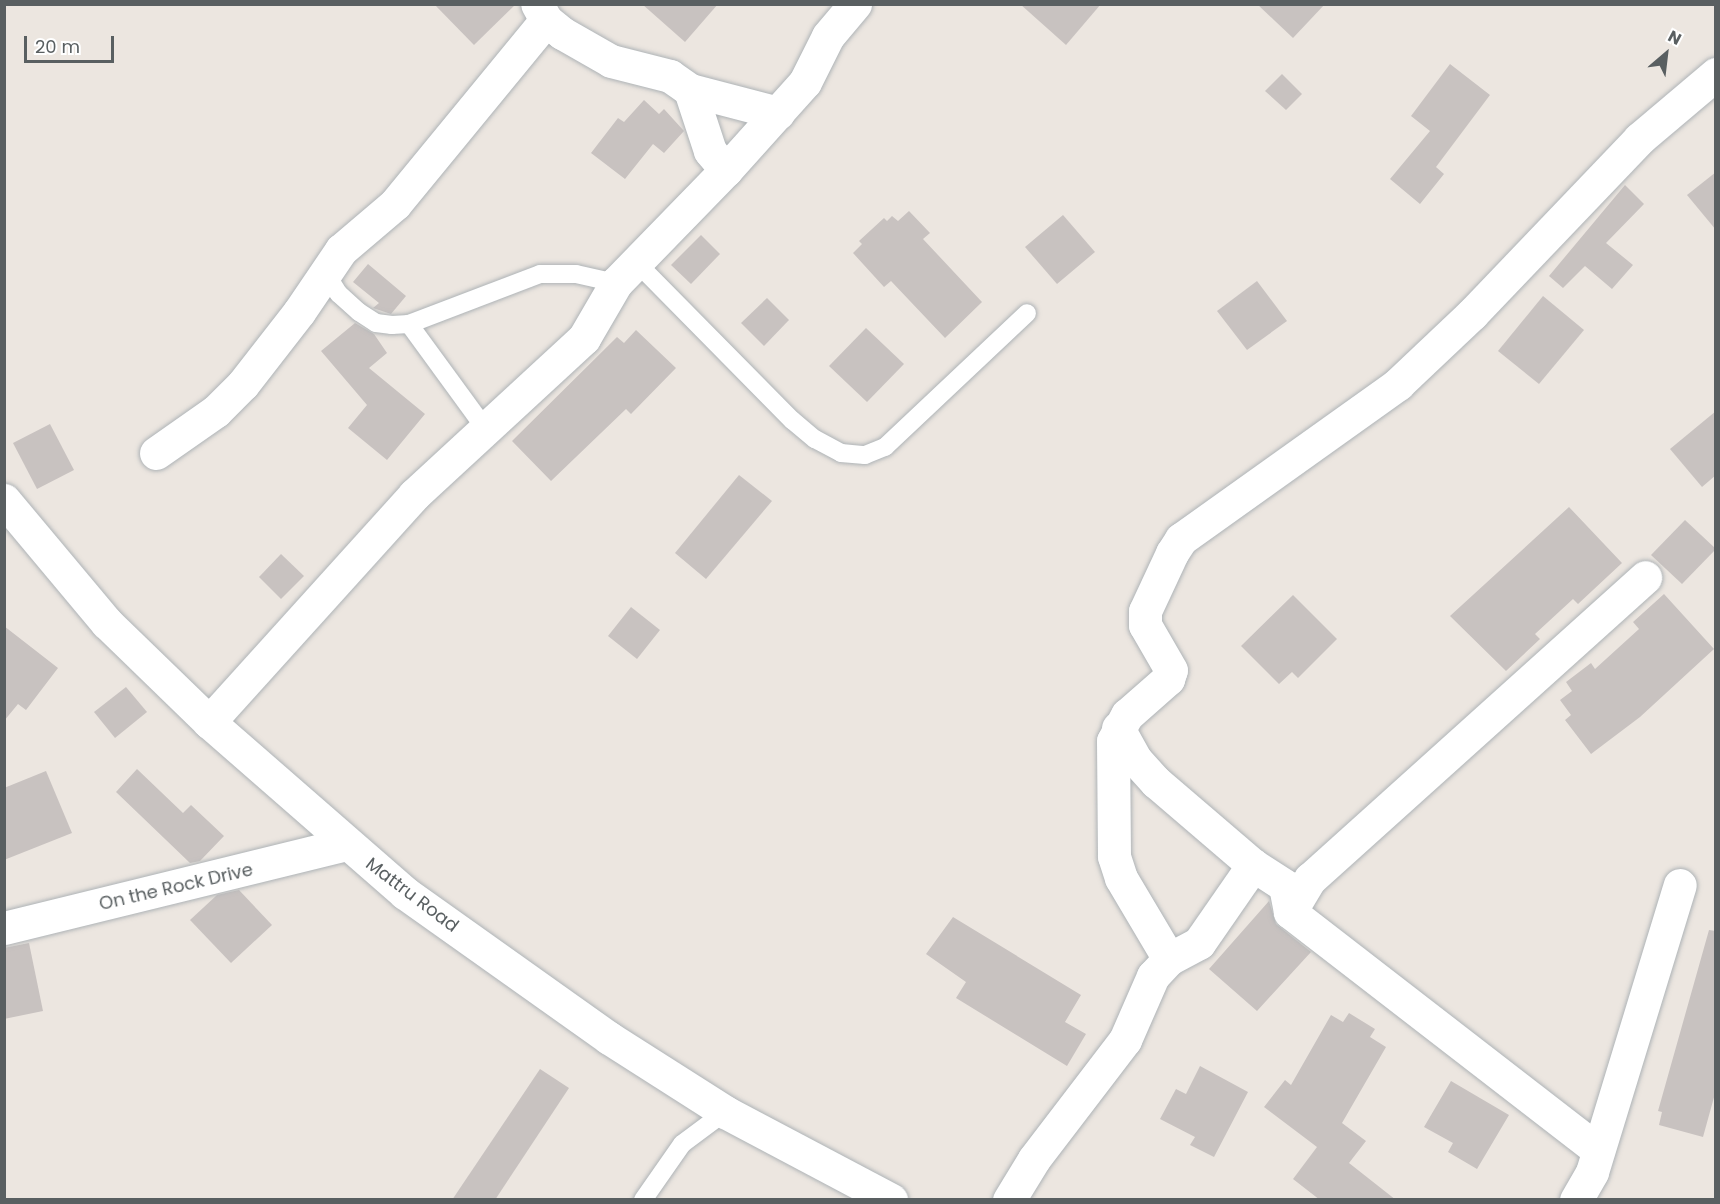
<!DOCTYPE html>
<style>
body{margin:0}
#map{position:relative;width:1720px;height:1204px;overflow:hidden;background:#ece6e0;font-family:Poppins,sans-serif}
div>[style]{position:absolute}
.building>*{inset:0;background:#c8c2c0}
.roads{filter:drop-shadow(0 0 2px #aeb3b6) drop-shadow(0 0 2px #aeb3b6)}
.service>*{height:18px;margin:-9px;padding:0 9px;transform-origin:9px;border-radius:9px;background:#fff}
.minor>*{height:33px;margin:-16.5px;padding:0 16.5px;transform-origin:16.5px;border-radius:16.5px;background:#fff}
.secondary>*{height:33px;margin:-16.5px;padding:0 16.5px;transform-origin:16.5px;border-radius:16.5px;background:#fff}
span{translate:-50% -50%;white-space:nowrap;text-align:center;line-height:1.15;-webkit-text-stroke:4.5px #fff;paint-order:stroke}
.street-label{font-size:18px;color:#595f61}
.frame{position:absolute;inset:0;border:6px solid #595f61;pointer-events:none}
.north{position:absolute;left:1636px;top:24px;width:60px;height:60px;-webkit-text-stroke:4px #fff;paint-order:stroke;rotate:28deg;font-size:16px;font-weight:700;line-height:24px;text-align:center;color:#595f61}
.north::after{content:'';display:block;margin:auto;width:21px;height:27px;background:#595f61;clip-path:polygon(50% 0,100% 100%,50% 72%,0 100%)}
.scale{position:absolute;left:24px;top:36px;width:90px;height:27px;box-sizing:border-box;border:3px solid #595f61;border-top:0;padding-left:8px;font-size:18px;line-height:21px;white-space:nowrap;color:#595f61;-webkit-text-stroke:4px #fff;paint-order:stroke}
</style>
<div id="map">
<div class="building">
<i style="clip-path:polygon(434px 4px,516px 4px,474px 45px)"></i>
<i style="clip-path:polygon(642px 4px,718px 4px,685px 42px)"></i>
<i style="clip-path:polygon(1020px 4px,1101px 4px,1066px 45px)"></i>
<i style="clip-path:polygon(1257px 4px,1325px 4px,1293px 38px)"></i>
<i style="clip-path:polygon(1450px 64px,1490px 95px,1436px 167px,1444px 174px,1420px 204px,1390px 179px,1430px 131px,1411px 116px)"></i>
<i style="clip-path:polygon(1282px 74px,1302px 94px,1286px 110px,1265px 91px)"></i>
<i style="clip-path:polygon(644px 100px,659px 114px,664px 109px,684px 131px,664px 153px,653px 144px,625px 179px,591px 153px,618px 118px,624px 122px)"></i>
<i style="clip-path:polygon(1716px 172px,1716px 230px,1687px 195px)"></i>
<i style="clip-path:polygon(1625px 185px,1644px 204px,1606px 243px,1633px 265px,1612px 289px,1585px 266px,1563px 288px,1549px 276px)"></i>
<i style="clip-path:polygon(909px 211px,930px 233px,923px 239px,982px 302px,945px 338px,891px 281px,884px 287px,853px 253px,862px 244px,859px 241px,884px 218px,887px 221px,892px 216px,898px 221px)"></i>
<i style="clip-path:polygon(1063px 215px,1095px 252px,1057px 284px,1025px 247px)"></i>
<i style="clip-path:polygon(701px 235px,720px 254px,691px 284px,671px 265px)"></i>
<i style="clip-path:polygon(368px 264px,406px 296px,391px 314px,373px 308px,379px 303px,353px 282px)"></i>
<i style="clip-path:polygon(1257px 281px,1287px 321px,1247px 350px,1217px 311px)"></i>
<i style="clip-path:polygon(1543px 296px,1584px 330px,1539px 384px,1498px 351px)"></i>
<i style="clip-path:polygon(767px 298px,789px 320px,764px 346px,741px 323px)"></i>
<i style="clip-path:polygon(355px 323px,374px 334px,387px 353px,369px 368px,425px 414px,387px 460px,348px 428px,367px 405px,321px 351px)"></i>
<i style="clip-path:polygon(866px 328px,904px 364px,867px 402px,829px 366px)"></i>
<i style="clip-path:polygon(636px 330px,676px 368px,631px 414px,626px 409px,551px 481px,512px 441px,617px 337px,624px 343px)"></i>
<i style="clip-path:polygon(1716px 411px,1716px 475px,1702px 487px,1670px 449px)"></i>
<i style="clip-path:polygon(50px 424px,74px 470px,37px 489px,13px 443px)"></i>
<i style="clip-path:polygon(739px 475px,772px 501px,706px 579px,675px 553px)"></i>
<i style="clip-path:polygon(1569px 507px,1622px 563px,1578px 604px,1573px 599px,1535px 634px,1540px 639px,1506px 671px,1450px 616px)"></i>
<i style="clip-path:polygon(1685px 520px,1716px 549px,1682px 584px,1651px 555px)"></i>
<i style="clip-path:polygon(281px 554px,304px 576px,281px 599px,259px 577px)"></i>
<i style="clip-path:polygon(1664px 594px,1714px 649px,1640px 717px,1591px 754px,1565px 720px,1571px 715px,1560px 700px,1572px 691px,1566px 682px,1591px 663px,1595px 669px,1639px 629px,1633px 622px)"></i>
<i style="clip-path:polygon(1293px 595px,1337px 639px,1298px 678px,1292px 672px,1279px 684px,1241px 646px)"></i>
<i style="clip-path:polygon(631px 607px,660px 630px,637px 659px,608px 636px)"></i>
<i style="clip-path:polygon(4px 626px,58px 668px,26px 710px,18px 704px,4px 721px)"></i>
<i style="clip-path:polygon(126px 687px,147px 712px,115px 738px,94px 712px)"></i>
<i style="clip-path:polygon(137px 769px,183px 813px,191px 805px,224px 836px,200px 861px,190px 863px,116px 792px)"></i>
<i style="clip-path:polygon(46px 771px,72px 833px,4px 860px,4px 788px)"></i>
<i style="clip-path:polygon(239px 890px,272px 925px,231px 963px,190px 920px,217px 895px)"></i>
<i style="clip-path:polygon(1269px 901px,1276px 924px,1311px 952px,1257px 1011px,1209px 969px)"></i>
<i style="clip-path:polygon(953px 917px,1081px 995px,1065px 1022px,1086px 1034px,1067px 1066px,956px 998px,966px 982px,926px 954px)"></i>
<i style="clip-path:polygon(1709px 930px,1716px 931px,1716px 1090px,1703px 1137px,1659px 1125px,1662px 1112px,1658px 1111px)"></i>
<i style="clip-path:polygon(29px 943px,43px 1011px,4px 1019px,4px 948px)"></i>
<i style="clip-path:polygon(1349px 1013px,1375px 1029px,1370px 1037px,1386px 1047px,1342px 1123px,1366px 1141px,1349px 1163px,1396px 1200px,1320px 1200px,1293px 1179px,1317px 1147px,1264px 1107px,1285px 1080px,1291px 1085px,1331px 1015px,1343px 1022px)"></i>
<i style="clip-path:polygon(1200px 1066px,1248px 1092px,1214px 1157px,1190px 1145px,1195px 1137px,1160px 1119px,1176px 1089px,1186px 1094px)"></i>
<i style="clip-path:polygon(540px 1069px,569px 1088px,495px 1200px,452px 1200px)"></i>
<i style="clip-path:polygon(1451px 1081px,1509px 1115px,1477px 1169px,1448px 1152px,1453px 1143px,1424px 1127px)"></i>
</div>
<div class="roads">
<div class="service">
<i style="left:637px;top:263px;width:221px;rotate:45.4deg"></i>
<i style="left:792px;top:420px;width:30px;rotate:40deg"></i>
<i style="left:815px;top:439px;width:30px;rotate:28deg"></i>
<i style="left:841px;top:453px;width:24px;rotate:5deg"></i>
<i style="left:865px;top:455px;width:22px;rotate:-22deg"></i>
<i style="left:885px;top:447px;width:195px;rotate:-43.3deg"></i>
<i style="left:325px;top:272px;width:26px;rotate:58deg"></i>
<i style="left:339px;top:294px;width:27px;rotate:42deg"></i>
<i style="left:359px;top:312px;width:20px;rotate:33deg"></i>
<i style="left:376px;top:323px;width:16px;rotate:7deg"></i>
<i style="left:392px;top:325px;width:17px;rotate:-3deg"></i>
<i style="left:409px;top:324px;width:140px;rotate:-20.9deg"></i>
<i style="left:540px;top:274px;width:36px"></i>
<i style="left:576px;top:274px;width:41px;rotate:12.7deg"></i>
<i style="left:409px;top:324px;width:132px;rotate:53.9deg"></i>
<i style="left:643px;top:1200px;width:68px;rotate:-55.1deg"></i>
<i style="left:682px;top:1144px;width:54px;rotate:-36.7deg"></i>
</div>
<div class="minor">
<i style="left:546px;top:20px;width:21px;rotate:39deg"></i>
<i style="left:562px;top:33px;width:56px;rotate:29.7deg"></i>
<i style="left:611px;top:61px;width:61px;rotate:14.3deg"></i>
<i style="left:670px;top:76px;width:24px;rotate:35deg"></i>
<i style="left:690px;top:90px;width:64px;rotate:71.8deg"></i>
<i style="left:710px;top:151px;width:25px;rotate:50deg"></i>
<i style="left:690px;top:90px;width:91px;rotate:14.6deg"></i>
<i style="left:156px;top:453px;width:73px;rotate:-35deg"></i>
<i style="left:216px;top:411px;width:38px;rotate:-45deg"></i>
<i style="left:243px;top:384px;width:91px;rotate:-52.1deg"></i>
<i style="left:299px;top:312px;width:75px;rotate:-55.9deg"></i>
<i style="left:341px;top:250px;width:71px;rotate:-40.4deg"></i>
<i style="left:395px;top:204px;width:238px;rotate:-50.6deg"></i>
<i style="left:546px;top:20px;width:18px;rotate:-119deg"></i>
<i style="left:209px;top:722px;width:306px;rotate:-47.9deg"></i>
<i style="left:414px;top:495px;width:231px;rotate:-42.7deg"></i>
<i style="left:584px;top:338px;width:64px;rotate:-59.8deg"></i>
<i style="left:616px;top:283px;width:158px;rotate:-45.8deg"></i>
<i style="left:726px;top:170px;width:118px;rotate:-48.1deg"></i>
<i style="left:805px;top:82px;width:51px;rotate:-63.4deg"></i>
<i style="left:828px;top:36px;width:42px;rotate:-49.8deg"></i>
<i style="left:1118px;top:728px;width:37px;rotate:61deg"></i>
<i style="left:1136px;top:760px;width:30px;rotate:48deg"></i>
<i style="left:1156px;top:782px;width:128px;rotate:40.6deg"></i>
<i style="left:1290px;top:912px;width:389px;rotate:37.7deg"></i>
<i style="left:4px;top:928px;width:353px;rotate:-13.8deg"></i>
<i style="left:1169px;top:959px;width:34px;rotate:-28deg"></i>
<i style="left:1199px;top:943px;width:95px;rotate:-55.3deg"></i>
<i style="left:1253px;top:865px;width:38px;rotate:33deg"></i>
<i style="left:1285px;top:886px;width:26px;rotate:79deg"></i>
<i style="left:1290px;top:912px;width:39px;rotate:-59deg"></i>
<i style="left:1310px;top:879px;width:451px;rotate:-42deg"></i>
<i style="left:1009px;top:1200px;width:48px;rotate:-58.6deg"></i>
<i style="left:1034px;top:1159px;width:150px;rotate:-52.6deg"></i>
<i style="left:1125px;top:1040px;width:70px;rotate:-66.4deg"></i>
<i style="left:1153px;top:976px;width:23px;rotate:-47deg"></i>
<i style="left:1169px;top:959px;width:94px;rotate:-120.7deg"></i>
<i style="left:1121px;top:878px;width:23px;rotate:-108deg"></i>
<i style="left:1114px;top:856px;width:115px;rotate:-90.5deg"></i>
<i style="left:1113px;top:741px;width:30px;rotate:-62deg"></i>
<i style="left:1127px;top:715px;width:55px;rotate:-41.3deg"></i>
<i style="left:1168px;top:679px;width:9px;rotate:-72deg"></i>
<i style="left:1171px;top:670px;width:52px;rotate:-120deg"></i>
<i style="left:1145px;top:625px;width:14px;rotate:-90deg"></i>
<i style="left:1145px;top:611px;width:64px;rotate:-65deg"></i>
<i style="left:1172px;top:553px;width:17px;rotate:-57deg"></i>
<i style="left:1181px;top:539px;width:267px;rotate:-35.5deg"></i>
<i style="left:1398px;top:384px;width:102px;rotate:-43.4deg"></i>
<i style="left:1472px;top:314px;width:242px;rotate:-46.3deg"></i>
<i style="left:1639px;top:139px;width:101px;rotate:-40.2deg"></i>
<i style="left:1576px;top:1200px;width:32px;rotate:-60deg"></i>
<i style="left:1592px;top:1172px;width:300px;rotate:-73deg"></i>
</div>
<div class="secondary">
<i style="left:4px;top:500px;width:160px;rotate:50.1deg"></i>
<i style="left:107px;top:623px;width:142px;rotate:44.1deg"></i>
<i style="left:209px;top:722px;width:260px;rotate:41.1deg"></i>
<i style="left:405px;top:893px;width:250px;rotate:35.4deg"></i>
<i style="left:609px;top:1038px;width:138px;rotate:32.5deg"></i>
<i style="left:725px;top:1112px;width:188px;rotate:27.9deg"></i>
</div>
</div>
<div class="street-label">
<span style="left:176px;top:887px;rotate:-13deg">On the Rock Drive</span>
<span style="left:412px;top:895px;rotate:37deg">Mattru Road</span>
</div>
<div class="frame"></div>
<div class="north">N</div>
<div class="scale">20 m</div>
</div>
